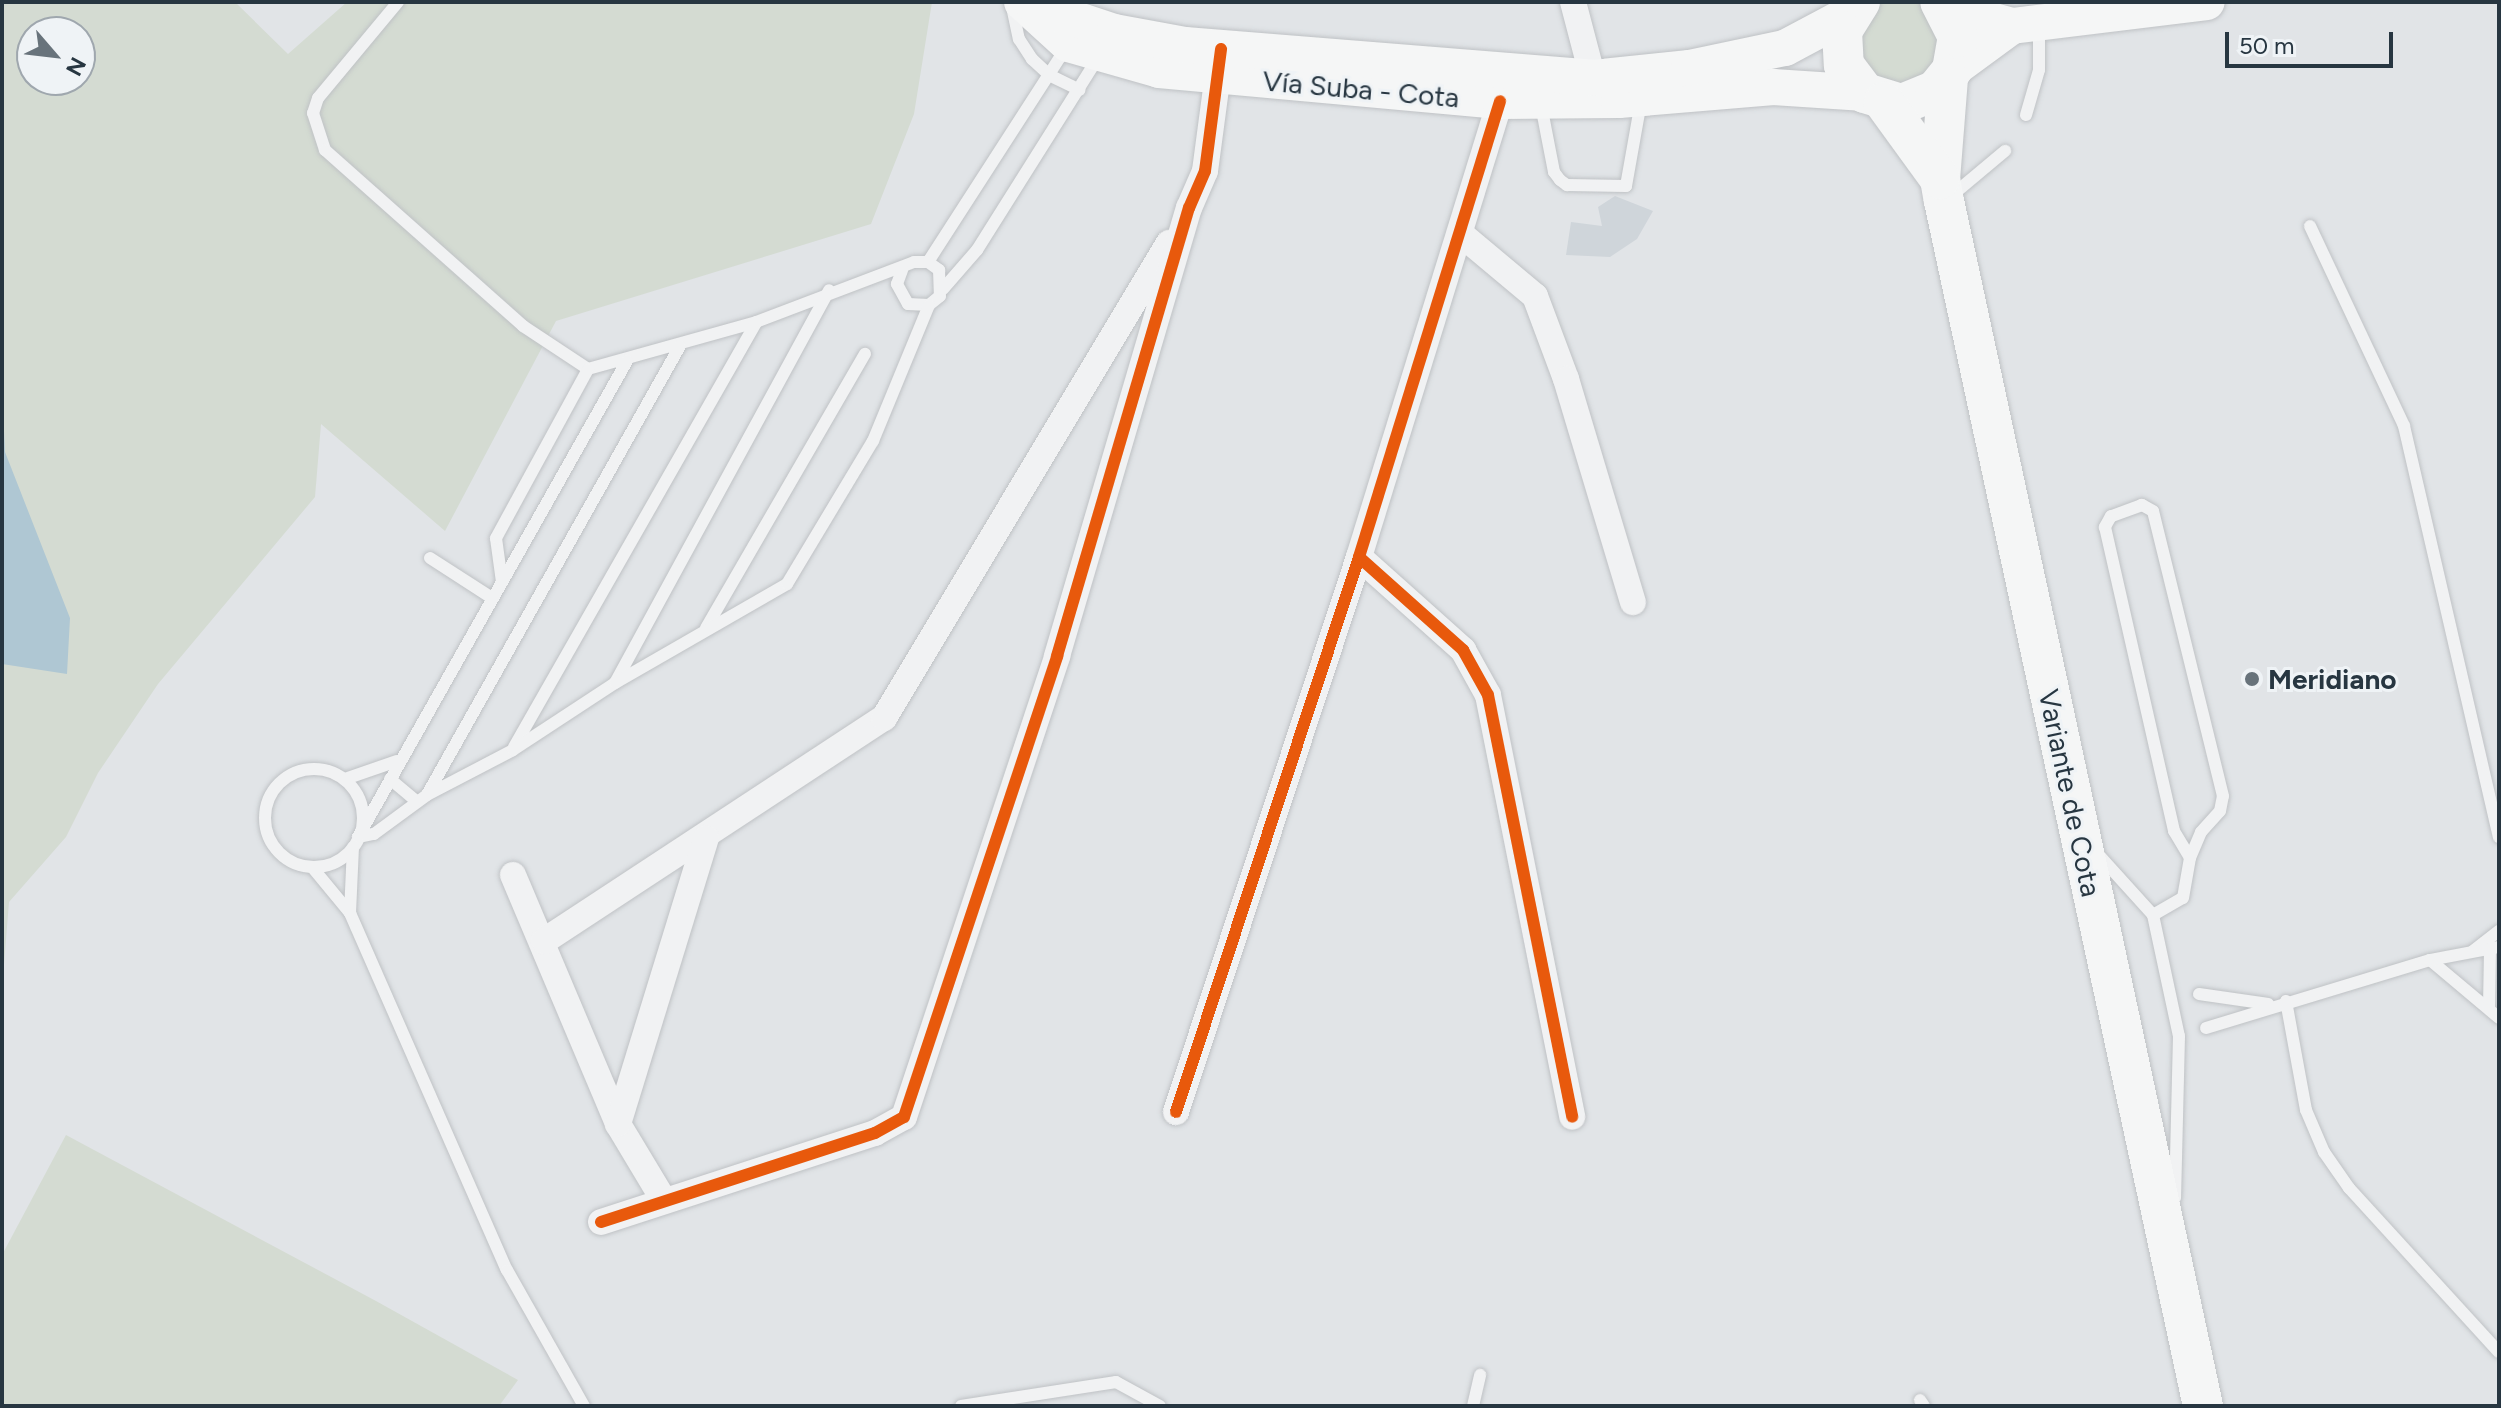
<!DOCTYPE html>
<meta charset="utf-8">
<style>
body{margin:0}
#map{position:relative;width:2501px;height:1408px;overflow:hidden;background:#e1e4e7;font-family:Figtree,sans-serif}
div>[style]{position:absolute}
.built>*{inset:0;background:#cfd5da}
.green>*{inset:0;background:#d4dbd2}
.water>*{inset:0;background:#afc7d3}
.roads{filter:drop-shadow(0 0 2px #bfc2c5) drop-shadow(0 0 2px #bfc2c5)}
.service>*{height:12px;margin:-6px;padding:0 6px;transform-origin:6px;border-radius:6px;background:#f1f2f3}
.service>.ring{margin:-6px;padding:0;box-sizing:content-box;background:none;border:12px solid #f1f2f3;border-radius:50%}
.minor>*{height:26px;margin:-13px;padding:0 13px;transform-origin:13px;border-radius:13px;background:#f1f2f3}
.secondary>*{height:36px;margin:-18px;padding:0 18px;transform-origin:18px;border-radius:18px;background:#f5f6f6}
.primary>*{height:40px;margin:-20px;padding:0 20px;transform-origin:20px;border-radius:20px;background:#f5f6f6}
.cycleway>*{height:12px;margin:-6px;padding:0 6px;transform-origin:6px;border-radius:6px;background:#e8590c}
.dots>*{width:22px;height:22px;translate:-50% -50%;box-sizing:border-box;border:4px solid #eff3f6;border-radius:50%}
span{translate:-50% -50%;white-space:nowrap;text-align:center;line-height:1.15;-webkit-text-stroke:6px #eff3f6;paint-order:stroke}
.street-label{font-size:28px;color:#273641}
.poi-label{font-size:28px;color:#273641;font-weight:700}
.left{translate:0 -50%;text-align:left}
.frame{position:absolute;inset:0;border:4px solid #273641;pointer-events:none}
.north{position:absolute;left:16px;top:16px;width:80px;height:80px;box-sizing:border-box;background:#eff3f6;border:2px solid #9fa7ae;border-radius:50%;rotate:118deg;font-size:22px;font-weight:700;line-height:32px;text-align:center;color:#273641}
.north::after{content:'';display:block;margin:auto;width:28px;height:36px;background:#68737b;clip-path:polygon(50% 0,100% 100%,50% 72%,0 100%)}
.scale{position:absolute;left:2225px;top:32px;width:168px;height:36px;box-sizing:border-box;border:4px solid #273641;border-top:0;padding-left:10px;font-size:24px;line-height:28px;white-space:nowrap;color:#273641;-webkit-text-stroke:6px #eff3f6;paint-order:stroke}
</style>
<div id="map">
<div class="built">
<i style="clip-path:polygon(1615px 196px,1653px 211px,1637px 239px,1610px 257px,1566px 255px,1571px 222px,1602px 226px,1598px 207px)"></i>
</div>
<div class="green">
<i style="clip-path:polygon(evenodd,2px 2px,235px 2px,288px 54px,347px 2px,932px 2px,914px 114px,871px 224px,556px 321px,445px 531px,321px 424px,315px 497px,158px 684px,98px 773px,66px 837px,9px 902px,2px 990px,2px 2px,32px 32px,80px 32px,80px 80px,32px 80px,32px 32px)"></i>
<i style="clip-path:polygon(1872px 2px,1926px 2px,1943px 18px,1935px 80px,1876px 89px,1849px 35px)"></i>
<i style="clip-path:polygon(66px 1135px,376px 1301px,518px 1380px,499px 1406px,2px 1406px,2px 1255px)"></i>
</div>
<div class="water">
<i style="clip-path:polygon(2px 389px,5px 452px,70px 618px,67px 674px,2px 664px)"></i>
</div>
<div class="roads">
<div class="service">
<i style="left:398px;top:2px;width:125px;rotate:129.8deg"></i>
<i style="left:318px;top:98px;width:16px;rotate:108deg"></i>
<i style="left:313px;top:113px;width:39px;rotate:72deg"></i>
<i style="left:325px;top:150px;width:265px;rotate:41.6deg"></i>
<i style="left:523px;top:326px;width:78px;rotate:33.5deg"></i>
<i style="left:588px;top:369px;width:174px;rotate:-15.6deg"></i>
<i style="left:756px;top:322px;width:169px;rotate:-20.8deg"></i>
<i style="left:914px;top:262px;width:14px"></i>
<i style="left:928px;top:262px;width:14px;rotate:36deg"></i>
<i style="left:939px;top:270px;width:26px;rotate:88deg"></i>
<i style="left:940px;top:296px;width:14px;rotate:141deg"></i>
<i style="left:929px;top:305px;width:21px;rotate:-177deg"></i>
<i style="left:908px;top:304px;width:23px;rotate:-119deg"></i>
<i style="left:897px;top:284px;width:15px;rotate:-70deg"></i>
<i style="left:1011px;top:2px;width:38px;rotate:78deg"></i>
<i style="left:1019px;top:39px;width:24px;rotate:57deg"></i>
<i style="left:1032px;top:59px;width:23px;rotate:43deg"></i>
<i style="left:1049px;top:75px;width:34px;rotate:26deg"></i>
<i style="left:1541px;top:105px;width:68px;rotate:79deg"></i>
<i style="left:1554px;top:172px;width:10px;rotate:53deg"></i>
<i style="left:1560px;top:180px;width:9px;rotate:36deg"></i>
<i style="left:1567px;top:185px;width:59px;rotate:1deg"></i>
<i style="left:1626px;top:186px;width:85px;rotate:-79.9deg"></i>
<i style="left:2026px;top:115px;width:47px;rotate:-73.9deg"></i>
<i style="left:2039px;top:70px;width:42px;rotate:-90deg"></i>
<i style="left:1950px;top:197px;width:72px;rotate:-39.9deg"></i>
<i style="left:2310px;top:226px;width:221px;rotate:64.8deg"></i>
<i style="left:2404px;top:426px;width:422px;rotate:77deg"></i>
<i style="left:928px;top:262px;width:257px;rotate:-57.2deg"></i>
<i style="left:943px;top:289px;width:52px;rotate:-48.9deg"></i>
<i style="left:977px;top:250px;width:231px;rotate:-57.8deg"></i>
<i style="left:430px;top:558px;width:74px;rotate:32.8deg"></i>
<i style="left:502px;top:582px;width:44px;rotate:-97.8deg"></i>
<i style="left:496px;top:538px;width:192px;rotate:-61.4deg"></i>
<i style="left:706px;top:628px;width:317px;rotate:-59.9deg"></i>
<i style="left:616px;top:681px;width:445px;rotate:-61.4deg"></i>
<i style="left:514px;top:747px;width:489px;rotate:-60.3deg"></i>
<i class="ring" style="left:265px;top:769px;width:86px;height:86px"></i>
<i style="left:345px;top:779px;width:55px;rotate:-19.1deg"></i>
<i style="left:390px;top:779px;width:35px;rotate:40deg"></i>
<i style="left:428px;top:793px;width:513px;rotate:-60.59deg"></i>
<i style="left:358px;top:837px;width:16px;rotate:-11deg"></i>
<i style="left:374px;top:834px;width:66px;rotate:-36.3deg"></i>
<i style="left:427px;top:795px;width:97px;rotate:-27.6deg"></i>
<i style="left:513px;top:750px;width:122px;rotate:-33.3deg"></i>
<i style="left:615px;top:683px;width:198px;rotate:-29.9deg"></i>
<i style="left:787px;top:584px;width:167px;rotate:-59deg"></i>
<i style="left:873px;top:441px;width:147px;rotate:-67.6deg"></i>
<i style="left:358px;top:837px;width:547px;rotate:-60.53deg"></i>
<i style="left:2097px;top:853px;width:84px;rotate:47.9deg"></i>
<i style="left:2153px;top:915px;width:124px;rotate:77.9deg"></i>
<i style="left:2179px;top:1036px;width:162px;rotate:91.4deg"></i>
<i style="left:312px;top:867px;width:60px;rotate:50.4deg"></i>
<i style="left:350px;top:913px;width:390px;rotate:66.3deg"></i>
<i style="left:507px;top:1270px;width:156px;rotate:60.5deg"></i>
<i style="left:350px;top:913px;width:66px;rotate:-87.4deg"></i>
<i style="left:2153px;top:915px;width:34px;rotate:-30deg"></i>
<i style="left:2183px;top:898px;width:41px;rotate:-80.1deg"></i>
<i style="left:2190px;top:858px;width:28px;rotate:-67deg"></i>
<i style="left:2201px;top:832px;width:28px;rotate:-48deg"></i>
<i style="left:2220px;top:811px;width:15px;rotate:-79deg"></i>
<i style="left:2223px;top:796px;width:293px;rotate:-103.8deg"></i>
<i style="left:2153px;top:511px;width:13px;rotate:-151deg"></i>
<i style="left:2142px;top:505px;width:33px;rotate:160deg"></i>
<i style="left:2111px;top:516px;width:13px;rotate:119deg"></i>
<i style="left:2105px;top:527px;width:312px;rotate:77.2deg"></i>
<i style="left:2174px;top:831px;width:31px;rotate:59deg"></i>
<i style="left:2473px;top:951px;width:33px;rotate:-38deg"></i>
<i style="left:2430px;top:960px;width:90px;rotate:40deg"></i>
<i style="left:2199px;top:994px;width:70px;rotate:8.2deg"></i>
<i style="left:2286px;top:1001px;width:111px;rotate:79.6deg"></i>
<i style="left:2306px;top:1110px;width:46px;rotate:66.8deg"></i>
<i style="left:2324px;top:1152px;width:44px;rotate:55.2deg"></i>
<i style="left:2349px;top:1188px;width:222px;rotate:47.6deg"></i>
<i style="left:2489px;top:1007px;width:58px;rotate:-89deg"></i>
<i style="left:2206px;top:1028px;width:234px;rotate:-16.9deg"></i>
<i style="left:2430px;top:960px;width:70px;rotate:-10.7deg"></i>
<i style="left:1920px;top:1400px;width:7px;rotate:56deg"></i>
<i style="left:961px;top:1406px;width:157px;rotate:-8.8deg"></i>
<i style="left:1116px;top:1382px;width:50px;rotate:28.6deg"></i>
<i style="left:1473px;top:1406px;width:32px;rotate:-77deg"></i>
</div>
<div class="minor">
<i style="left:1573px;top:2px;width:79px;rotate:75.3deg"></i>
<i style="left:1462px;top:235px;width:95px;rotate:39.9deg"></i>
<i style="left:1535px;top:296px;width:89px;rotate:69.5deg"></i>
<i style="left:1566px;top:379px;width:233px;rotate:73.3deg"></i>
<i style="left:1359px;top:557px;width:140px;rotate:41.8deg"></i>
<i style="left:1463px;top:650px;width:51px;rotate:60.9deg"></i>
<i style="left:1488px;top:695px;width:430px;rotate:78.7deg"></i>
<i style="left:513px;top:875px;width:270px;rotate:67.1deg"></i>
<i style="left:618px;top:1124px;width:87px;rotate:59deg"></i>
<i style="left:544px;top:941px;width:407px;rotate:-33.3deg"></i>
<i style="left:884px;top:718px;width:554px;rotate:-59.04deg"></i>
<i style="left:1176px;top:1112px;width:584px;rotate:-71.75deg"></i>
<i style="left:1359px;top:557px;width:477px;rotate:-72.8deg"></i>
<i style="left:618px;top:1124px;width:299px;rotate:-72.9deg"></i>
<i style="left:601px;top:1222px;width:288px;rotate:-18deg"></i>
<i style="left:875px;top:1133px;width:33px;rotate:-29deg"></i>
<i style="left:904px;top:1117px;width:486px;rotate:-71.6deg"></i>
<i style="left:1057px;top:656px;width:467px;rotate:-73.6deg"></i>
<i style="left:1189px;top:208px;width:40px;rotate:-66.6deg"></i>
<i style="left:1205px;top:171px;width:114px;rotate:-82.4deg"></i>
</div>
<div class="secondary">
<i style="left:1022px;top:2px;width:62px;rotate:42.4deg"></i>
<i style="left:1068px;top:44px;width:95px;rotate:15.9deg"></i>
<i style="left:1159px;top:70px;width:342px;rotate:5.2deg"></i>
<i style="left:1500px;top:101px;width:119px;rotate:-0.5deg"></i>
<i style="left:1619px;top:100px;width:155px;rotate:-4.8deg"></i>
<i style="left:1773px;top:87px;width:92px;rotate:3.7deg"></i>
<i style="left:1033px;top:5px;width:85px;rotate:18.4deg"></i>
<i style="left:1114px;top:32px;width:72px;rotate:10.4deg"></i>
<i style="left:1185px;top:45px;width:409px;rotate:4.6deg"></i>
<i style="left:1593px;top:78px;width:97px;rotate:-5.9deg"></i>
<i style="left:1689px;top:68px;width:98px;rotate:-11.8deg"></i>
<i style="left:1785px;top:48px;width:72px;rotate:-28deg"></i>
<i style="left:1944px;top:7px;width:71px;rotate:15.6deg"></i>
<i style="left:2012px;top:26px;width:196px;rotate:-7deg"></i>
<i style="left:1952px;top:70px;width:74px;rotate:-36.3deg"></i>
</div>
<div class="primary">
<i style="left:1860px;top:2px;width:34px;rotate:122deg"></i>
<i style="left:1842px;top:31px;width:34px;rotate:87deg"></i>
<i style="left:1844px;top:65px;width:35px;rotate:53deg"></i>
<i style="left:1865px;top:93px;width:39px;rotate:17deg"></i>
<i style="left:1902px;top:104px;width:35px;rotate:-22deg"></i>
<i style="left:1935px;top:91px;width:27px;rotate:-51deg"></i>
<i style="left:1952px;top:70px;width:34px;rotate:-80deg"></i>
<i style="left:1958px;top:37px;width:39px;rotate:-117deg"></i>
<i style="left:1948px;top:78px;width:101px;rotate:94.5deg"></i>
<i style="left:1940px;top:179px;width:22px;rotate:80deg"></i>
<i style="left:1944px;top:201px;width:1233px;rotate:77.87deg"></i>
<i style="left:1884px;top:102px;width:95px;rotate:54deg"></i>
</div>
</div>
<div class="cycleway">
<i style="left:1359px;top:557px;width:140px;rotate:41.8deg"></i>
<i style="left:1463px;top:650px;width:51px;rotate:60.9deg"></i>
<i style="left:1488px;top:695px;width:430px;rotate:78.7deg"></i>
<i style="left:1176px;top:1112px;width:584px;rotate:-71.75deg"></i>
<i style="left:1359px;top:557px;width:477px;rotate:-72.8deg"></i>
<i style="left:601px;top:1222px;width:288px;rotate:-18deg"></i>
<i style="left:875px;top:1133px;width:33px;rotate:-29deg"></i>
<i style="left:904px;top:1117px;width:486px;rotate:-71.6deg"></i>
<i style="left:1057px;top:656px;width:467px;rotate:-73.6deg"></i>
<i style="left:1189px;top:208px;width:40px;rotate:-66.6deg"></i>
<i style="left:1205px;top:171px;width:123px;rotate:-82.5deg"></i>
</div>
<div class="dots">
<i style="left:2252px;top:679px;background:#68737b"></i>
</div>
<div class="street-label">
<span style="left:1361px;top:89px;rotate:5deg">Vía Suba - Cota</span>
<span style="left:2070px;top:793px;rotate:78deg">Variante de Cota</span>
</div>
<div class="poi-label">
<span class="left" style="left:2268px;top:679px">Meridiano</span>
</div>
<div class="frame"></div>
<div class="north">N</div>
<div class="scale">50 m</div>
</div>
